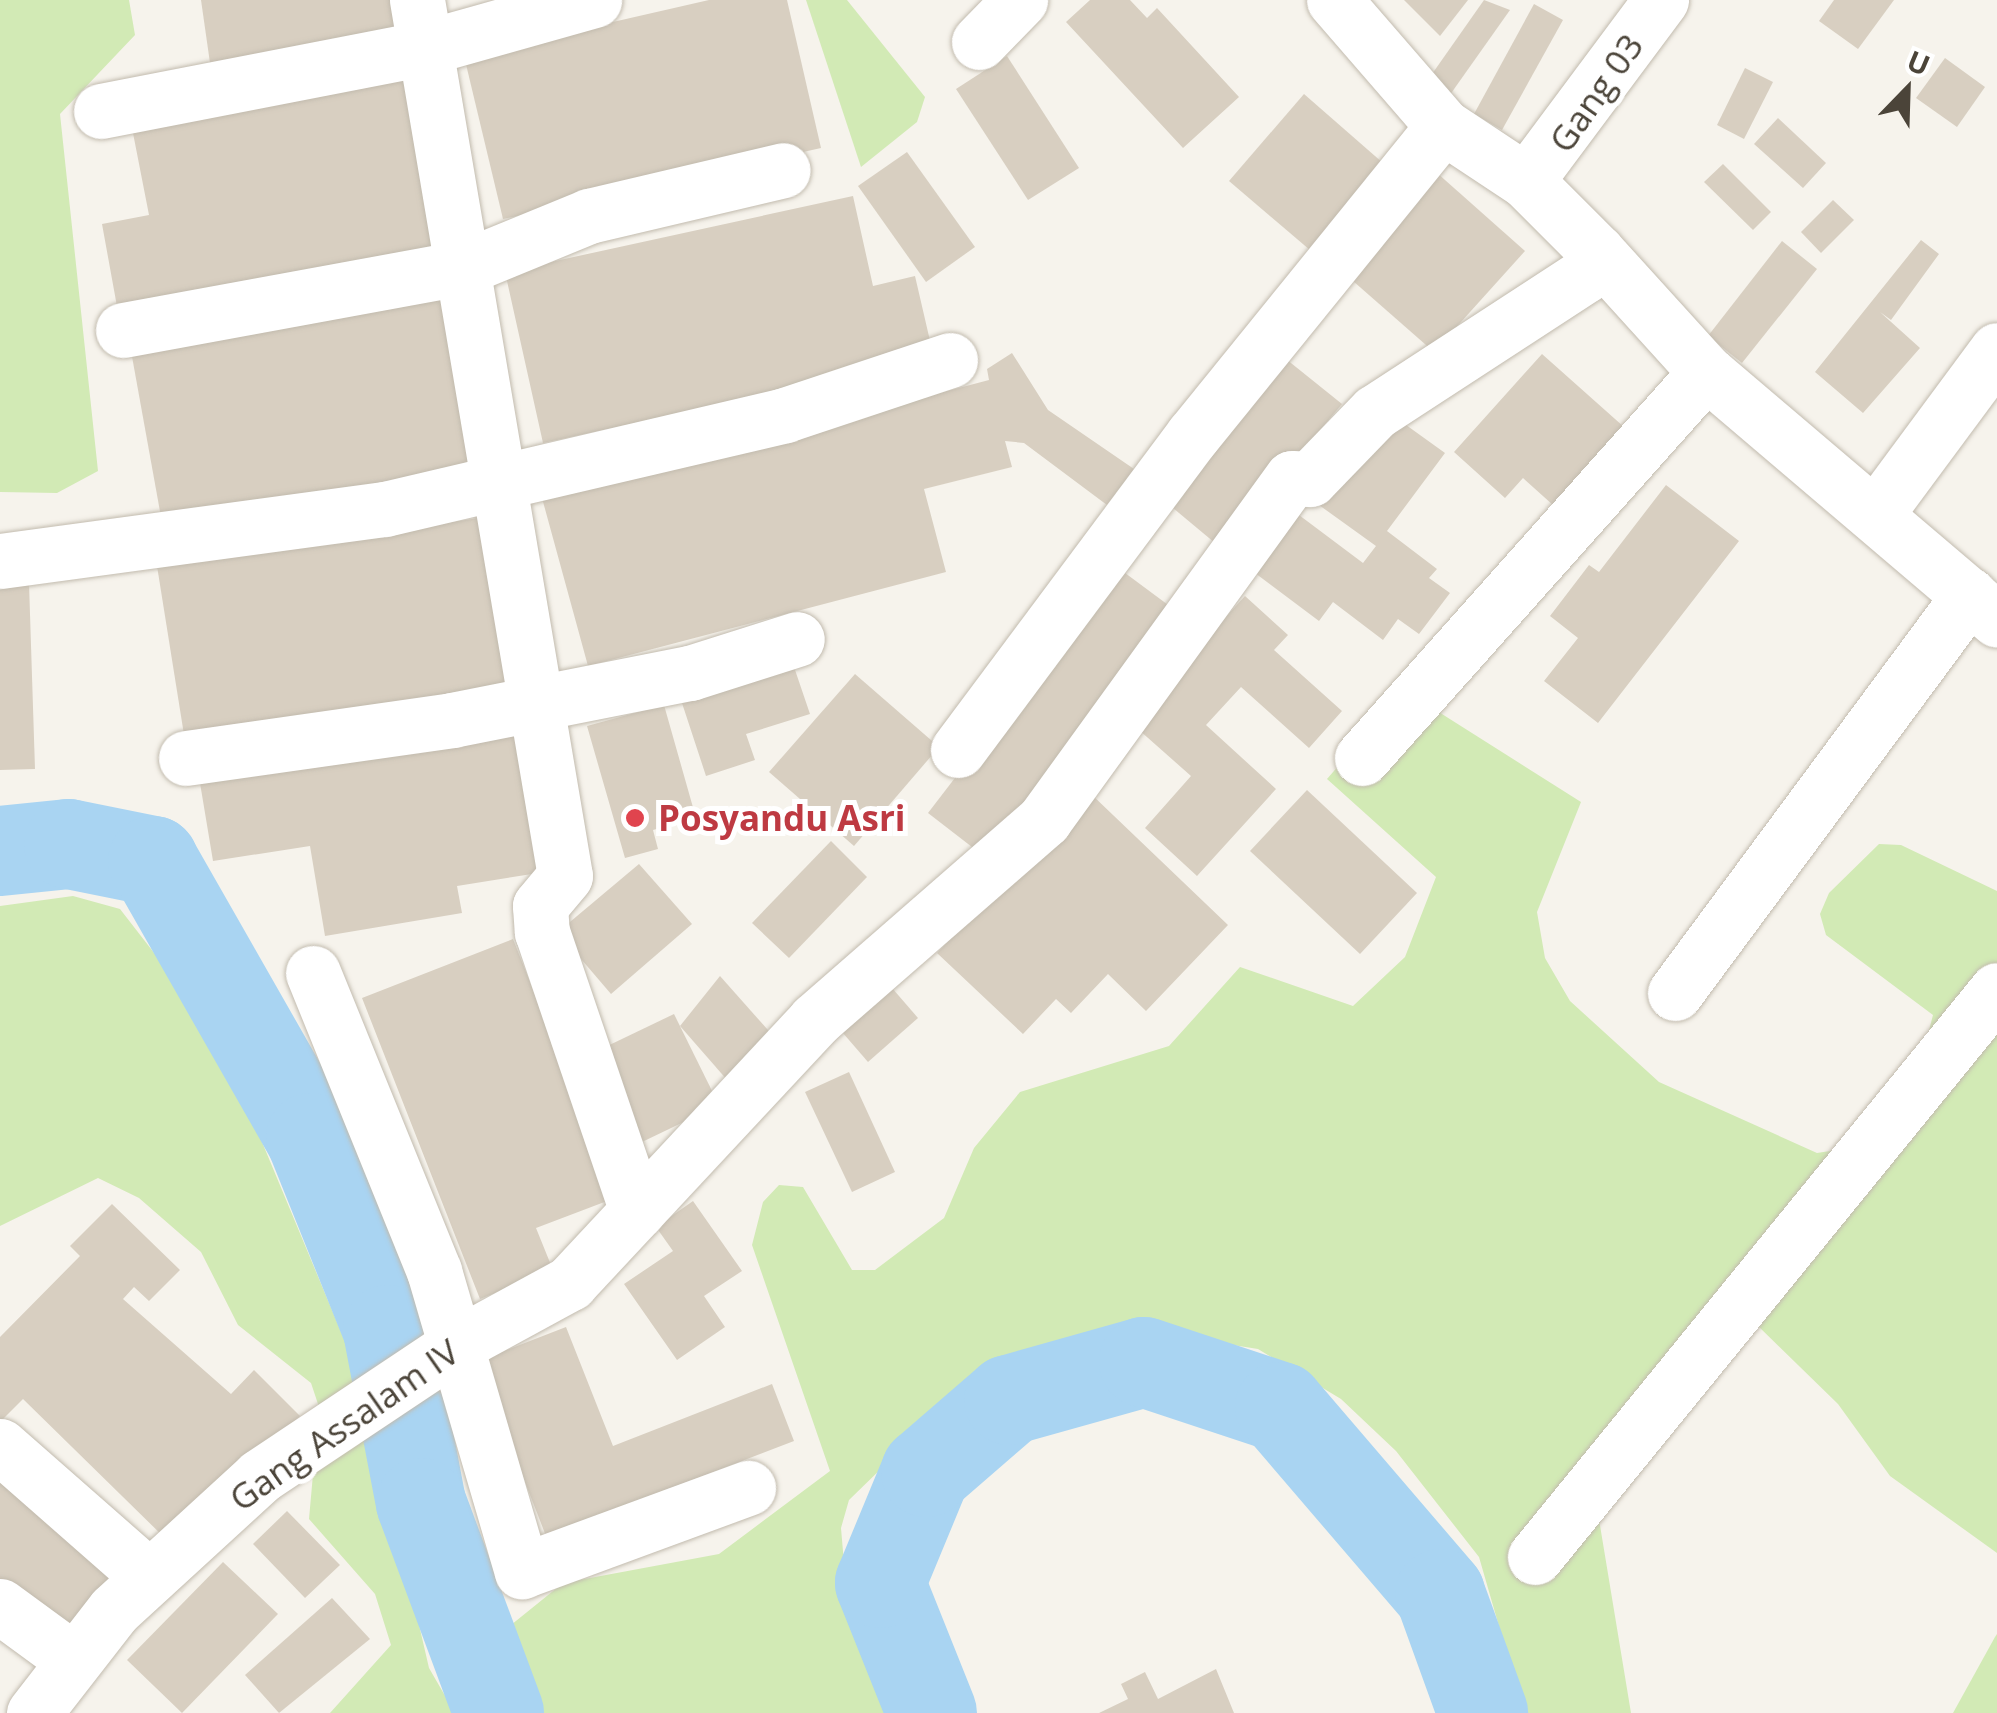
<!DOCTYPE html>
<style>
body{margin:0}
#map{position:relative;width:1997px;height:1713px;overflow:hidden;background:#f6f3ec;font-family:"Open Sans",sans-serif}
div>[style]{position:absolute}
.green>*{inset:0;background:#d2eab5}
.river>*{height:90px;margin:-45px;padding:0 45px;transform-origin:45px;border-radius:45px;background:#a9d4f2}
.building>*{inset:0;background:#d8cfc1}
.roads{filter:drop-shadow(0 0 2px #c2bbae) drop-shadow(0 0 2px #c2bbae)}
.minor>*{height:55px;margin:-27.5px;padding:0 27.5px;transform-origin:27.5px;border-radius:27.5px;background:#fff}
.dots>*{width:28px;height:28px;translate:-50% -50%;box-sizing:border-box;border:5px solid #fff;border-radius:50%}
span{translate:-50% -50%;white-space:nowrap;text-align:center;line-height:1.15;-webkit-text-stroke:10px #fff;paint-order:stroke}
.street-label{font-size:35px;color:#4b4439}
.health-label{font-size:35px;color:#be3a42;font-weight:700}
.left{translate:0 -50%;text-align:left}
.north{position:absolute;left:1857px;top:40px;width:100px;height:100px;-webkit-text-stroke:8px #fff;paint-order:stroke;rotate:23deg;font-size:28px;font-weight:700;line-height:40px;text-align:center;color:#4b4439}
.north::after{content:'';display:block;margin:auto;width:35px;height:45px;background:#4b4439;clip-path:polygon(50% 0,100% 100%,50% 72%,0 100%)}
</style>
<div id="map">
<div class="green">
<i style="clip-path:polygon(0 0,129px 0,135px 35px,60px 114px,98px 471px,57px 493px,0 492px)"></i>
<i style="clip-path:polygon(806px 0,847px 0,925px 97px,917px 122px,861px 167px)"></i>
<i style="clip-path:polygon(1404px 690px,1581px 802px,1537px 912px,1545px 958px,1570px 1001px,1659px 1082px,1817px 1153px,1843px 1149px,1920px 1065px,1933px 1015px,1826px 935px,1820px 914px,1829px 893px,1879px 844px,1901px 845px,1997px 891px,1997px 1553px,1890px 1476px,1838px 1404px,1755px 1323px,1593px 1483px,1631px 1713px,1524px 1713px,1479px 1557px,1396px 1451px,1341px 1399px,1258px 1349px,1145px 1331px,1035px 1369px,927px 1424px,849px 1500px,841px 1528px,848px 1610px,890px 1713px,537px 1713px,511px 1625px,563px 1583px,719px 1554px,830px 1471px,752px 1245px,763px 1202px,779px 1185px,803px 1187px,852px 1270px,875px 1270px,944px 1218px,974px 1148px,1020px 1092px,1169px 1046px,1240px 967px,1353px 1006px,1405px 957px,1436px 877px,1327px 779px)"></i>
<i style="clip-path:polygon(73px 896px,120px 909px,217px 1034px,364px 1387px,429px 1668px,455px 1713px,330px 1713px,391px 1645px,375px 1594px,309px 1519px,319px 1407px,311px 1383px,238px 1325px,201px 1252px,139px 1198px,98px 1178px,0 1226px,0 906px)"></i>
<i style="clip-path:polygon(1997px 1634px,1997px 1713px,1953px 1713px,1995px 1637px)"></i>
</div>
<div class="river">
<i style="left:0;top:851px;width:69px;rotate:-5.8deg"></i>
<i style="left:69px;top:844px;width:86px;rotate:11.4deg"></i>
<i style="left:153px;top:861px;width:319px;rotate:60.3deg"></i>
<i style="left:311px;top:1138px;width:207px;rotate:68.1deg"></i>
<i style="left:388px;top:1330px;width:176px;rotate:79.2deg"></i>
<i style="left:421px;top:1503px;width:224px;rotate:69.6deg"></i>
<i style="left:932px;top:1713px;width:140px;rotate:-111.8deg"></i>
<i style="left:880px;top:1583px;width:120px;rotate:-67.5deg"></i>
<i style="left:926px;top:1472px;width:110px;rotate:-40.9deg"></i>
<i style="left:1009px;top:1400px;width:140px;rotate:-15.7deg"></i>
<i style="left:1144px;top:1362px;width:143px;rotate:18.3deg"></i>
<i style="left:1280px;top:1407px;width:246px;rotate:49.4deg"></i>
<i style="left:1440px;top:1594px;width:127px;rotate:70.1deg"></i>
</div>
<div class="building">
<i style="clip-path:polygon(201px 0,396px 0,402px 44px,211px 70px)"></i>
<i style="clip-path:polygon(709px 0,787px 0,821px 148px,503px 219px,464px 56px)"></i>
<i style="clip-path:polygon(1090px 0,1130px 0,1147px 18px,1157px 8px,1239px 97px,1183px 148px,1066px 22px)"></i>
<i style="clip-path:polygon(1404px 0,1468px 0,1440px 36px)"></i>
<i style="clip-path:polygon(1484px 0,1510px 10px,1447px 99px,1425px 84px)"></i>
<i style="clip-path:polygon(1834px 0,1894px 0,1858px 49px,1819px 21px)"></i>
<i style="clip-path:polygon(1534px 4px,1563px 20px,1502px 130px,1474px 114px)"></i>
<i style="clip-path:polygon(1007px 56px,1079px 168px,1028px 200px,956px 89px)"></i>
<i style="clip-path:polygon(1945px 58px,1985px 87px,1957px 127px,1916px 98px)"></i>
<i style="clip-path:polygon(1745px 68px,1773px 82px,1744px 139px,1717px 125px)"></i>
<i style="clip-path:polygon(414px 78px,446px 255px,118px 312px,102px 224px,149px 215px,132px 128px)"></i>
<i style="clip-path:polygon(1304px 94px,1391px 170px,1317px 256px,1229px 181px)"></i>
<i style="clip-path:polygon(1778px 118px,1826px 163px,1803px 188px,1754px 144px)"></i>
<i style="clip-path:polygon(907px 152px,975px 247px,926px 282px,858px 186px)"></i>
<i style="clip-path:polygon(1723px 164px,1771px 212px,1753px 230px,1704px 182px)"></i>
<i style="clip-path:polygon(1436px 172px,1525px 251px,1434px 352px,1345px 274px)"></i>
<i style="clip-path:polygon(853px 196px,873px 286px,915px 276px,934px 358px,543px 443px,505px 272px)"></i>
<i style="clip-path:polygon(1833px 200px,1854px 220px,1821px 253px,1801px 232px)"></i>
<i style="clip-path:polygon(1921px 240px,1939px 254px,1891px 320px,1880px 312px,1920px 348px,1863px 413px,1815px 372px)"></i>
<i style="clip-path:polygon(1782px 241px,1817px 269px,1742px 363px,1708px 336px)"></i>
<i style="clip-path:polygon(446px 297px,478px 473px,163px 528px,131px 351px)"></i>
<i style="clip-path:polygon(1012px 353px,1048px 410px,1134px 469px,1107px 505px,1024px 443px,1005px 441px,1012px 467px,924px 489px,946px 572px,588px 666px,542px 498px,989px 380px,987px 369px)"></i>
<i style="clip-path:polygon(1542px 354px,1633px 435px,1563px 514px,1523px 478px,1505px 498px,1454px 452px)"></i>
<i style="clip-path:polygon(1281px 355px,1342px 404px,1221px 548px,1161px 498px)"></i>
<i style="clip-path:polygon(1388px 412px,1445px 453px,1387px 531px,1437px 569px,1429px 578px,1450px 593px,1419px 634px,1398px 619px,1383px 640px,1333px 602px,1319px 621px,1243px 564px,1287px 506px,1363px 563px,1376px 546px,1319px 505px)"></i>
<i style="clip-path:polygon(1666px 485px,1739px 541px,1598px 723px,1544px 681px,1578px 638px,1550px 616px,1589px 565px,1599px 572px)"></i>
<i style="clip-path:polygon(492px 516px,519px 691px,185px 741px,157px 566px)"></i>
<i style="clip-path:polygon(1117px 567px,1183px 616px,994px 864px,928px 813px)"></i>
<i style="clip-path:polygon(29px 583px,35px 769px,0 770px,0 584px)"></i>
<i style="clip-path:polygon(1245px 596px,1288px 635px,1274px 650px,1342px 711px,1309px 748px,1241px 687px,1206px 725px,1276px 789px,1197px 876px,1145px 828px,1191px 776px,1130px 722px)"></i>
<i style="clip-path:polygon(793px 664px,810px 714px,746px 734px,755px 760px,706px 776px,681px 700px)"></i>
<i style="clip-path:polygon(855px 674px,939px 747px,854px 846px,769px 772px)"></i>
<i style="clip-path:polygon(664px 705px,696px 818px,653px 830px,658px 849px,625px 858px,587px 726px)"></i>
<i style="clip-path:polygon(526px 724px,551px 871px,457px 886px,462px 913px,325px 936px,310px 846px,213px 861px,199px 777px)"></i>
<i style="clip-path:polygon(1307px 790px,1417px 893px,1360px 954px,1250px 851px)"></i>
<i style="clip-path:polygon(1090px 793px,1228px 925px,1146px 1011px,1108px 974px,1071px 1013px,1056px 999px,1023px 1034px,937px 953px)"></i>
<i style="clip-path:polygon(831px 841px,867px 877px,789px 958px,752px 923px)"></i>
<i style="clip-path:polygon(639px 864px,692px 924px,611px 994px,558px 932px)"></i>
<i style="clip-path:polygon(513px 939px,615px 1198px,536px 1228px,553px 1270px,480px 1299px,362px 998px)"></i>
<i style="clip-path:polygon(720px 976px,775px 1038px,728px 1081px,680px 1026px)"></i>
<i style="clip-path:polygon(886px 981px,918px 1018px,868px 1062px,836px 1025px)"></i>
<i style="clip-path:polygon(674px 1014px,719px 1105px,642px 1142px,599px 1050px)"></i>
<i style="clip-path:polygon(849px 1072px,895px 1172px,852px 1192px,805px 1092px)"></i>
<i style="clip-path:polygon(693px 1201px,742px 1271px,704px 1296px,725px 1327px,677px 1360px,624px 1284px,673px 1251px,656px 1227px)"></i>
<i style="clip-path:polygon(112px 1204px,180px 1270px,149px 1301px,134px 1287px,123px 1299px,231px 1394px,254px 1370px,300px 1416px,172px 1545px,23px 1399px,0 1422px,0 1337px,80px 1256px,70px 1246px)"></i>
<i style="clip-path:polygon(566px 1327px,613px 1446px,772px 1384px,794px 1441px,546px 1536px,478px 1361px)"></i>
<i style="clip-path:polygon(0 1470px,124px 1570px,74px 1631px,0 1585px)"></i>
<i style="clip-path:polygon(287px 1511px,340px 1565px,305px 1598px,253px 1544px)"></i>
<i style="clip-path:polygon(223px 1562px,278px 1614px,182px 1713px,127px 1660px)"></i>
<i style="clip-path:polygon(332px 1598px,370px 1639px,279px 1713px,245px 1675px)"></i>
<i style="clip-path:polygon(1216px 1669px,1234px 1713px,1099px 1713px,1128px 1699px,1121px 1684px,1145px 1672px,1158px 1699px)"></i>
</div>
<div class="roads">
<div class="minor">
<i style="left:417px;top:0;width:888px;rotate:80.41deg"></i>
<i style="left:565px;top:876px;width:39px;rotate:130deg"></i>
<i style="left:540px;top:906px;width:26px;rotate:86deg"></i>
<i style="left:542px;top:932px;width:295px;rotate:71.2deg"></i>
<i style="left:1334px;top:0;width:167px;rotate:49.1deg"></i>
<i style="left:1443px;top:126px;width:100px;rotate:33.5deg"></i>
<i style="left:1526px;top:181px;width:100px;rotate:45deg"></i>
<i style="left:979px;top:42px;width:59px;rotate:-45.7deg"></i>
<i style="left:101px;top:111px;width:325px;rotate:-11deg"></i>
<i style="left:420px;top:49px;width:181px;rotate:-15.7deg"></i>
<i style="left:1526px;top:181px;width:226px;rotate:-53.3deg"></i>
<i style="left:123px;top:330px;width:345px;rotate:-10.4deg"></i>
<i style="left:462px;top:268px;width:137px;rotate:-22.3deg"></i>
<i style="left:589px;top:216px;width:199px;rotate:-13.3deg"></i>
<i style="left:1878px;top:511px;width:200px;rotate:-53.5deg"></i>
<i style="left:0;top:561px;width:388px;rotate:-7.7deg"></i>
<i style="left:385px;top:509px;width:411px;rotate:-13.2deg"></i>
<i style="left:785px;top:415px;width:174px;rotate:-18.4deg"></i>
<i style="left:958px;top:750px;width:393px;rotate:-53.3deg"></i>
<i style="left:1193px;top:435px;width:397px;rotate:-51deg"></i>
<i style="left:186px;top:758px;width:269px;rotate:-8.1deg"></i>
<i style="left:452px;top:720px;width:243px;rotate:-11.2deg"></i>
<i style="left:690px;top:673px;width:112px;rotate:-17.6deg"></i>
<i style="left:1362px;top:758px;width:517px;rotate:-48.29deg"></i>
<i style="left:313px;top:973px;width:322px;rotate:67.9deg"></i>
<i style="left:434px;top:1271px;width:313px;rotate:73.7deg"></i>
<i style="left:522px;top:1571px;width:241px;rotate:-20.2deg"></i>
<i style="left:1675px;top:993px;width:495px;rotate:-53.5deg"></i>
<i style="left:0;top:1446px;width:197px;rotate:41.3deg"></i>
<i style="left:1535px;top:1557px;width:731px;rotate:-50.83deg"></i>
<i style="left:0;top:1606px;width:88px;rotate:36.2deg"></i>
<i style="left:34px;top:1713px;width:130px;rotate:-52.2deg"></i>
<i style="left:114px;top:1610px;width:198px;rotate:-42.5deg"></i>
<i style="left:260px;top:1476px;width:238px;rotate:-33.7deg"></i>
<i style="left:458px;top:1344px;width:128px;rotate:-28.6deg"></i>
<i style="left:570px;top:1283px;width:359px;rotate:-47deg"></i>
<i style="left:815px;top:1020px;width:304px;rotate:-41.1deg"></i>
<i style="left:1044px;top:820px;width:422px;rotate:-54.1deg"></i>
<i style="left:1292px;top:478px;width:18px;rotate:3deg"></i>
<i style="left:1310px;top:479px;width:93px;rotate:-45.9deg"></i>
<i style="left:1375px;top:412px;width:251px;rotate:-33.1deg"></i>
<i style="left:1585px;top:275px;width:26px;rotate:-62deg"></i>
<i style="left:1597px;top:252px;width:162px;rotate:47.8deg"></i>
<i style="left:1706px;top:372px;width:382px;rotate:40.4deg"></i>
</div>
</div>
<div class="dots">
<i style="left:635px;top:818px;background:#e0444e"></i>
</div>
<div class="street-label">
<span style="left:1596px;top:93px;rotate:-55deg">Gang 03</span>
<span style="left:344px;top:1425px;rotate:-35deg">Gang Assalam IV</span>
</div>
<div class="health-label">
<span class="left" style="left:658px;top:818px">Posyandu Asri</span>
</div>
<div class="north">U</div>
</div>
